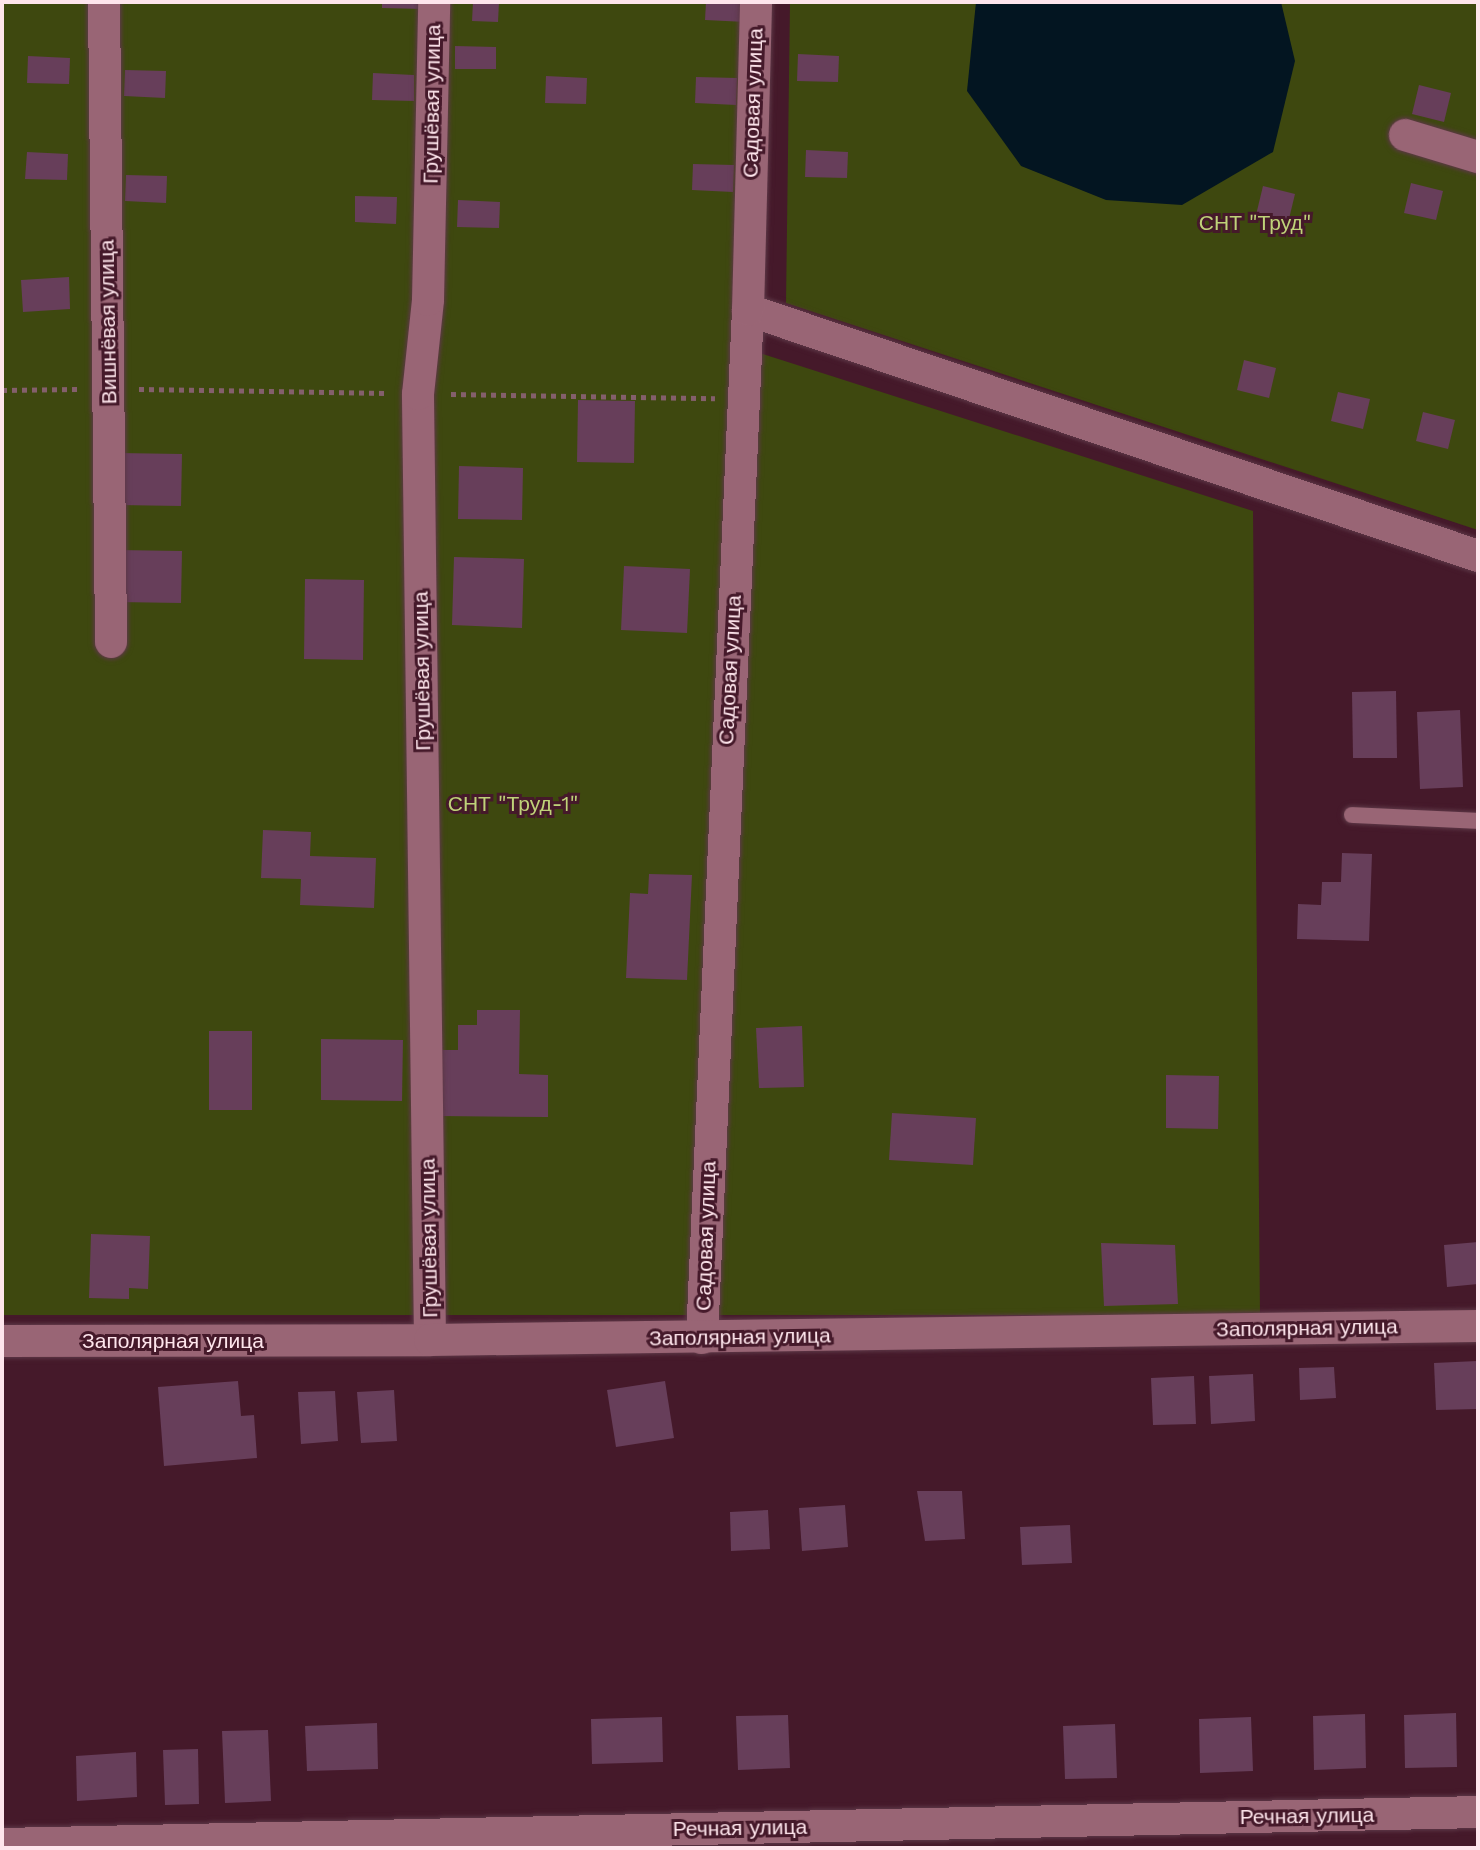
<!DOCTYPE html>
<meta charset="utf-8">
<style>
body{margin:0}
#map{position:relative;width:1480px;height:1850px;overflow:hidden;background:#45192a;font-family:"Work Sans",sans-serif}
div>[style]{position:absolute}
.green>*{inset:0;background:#3e480f}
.water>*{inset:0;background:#031521}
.building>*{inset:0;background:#673e5a}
.path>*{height:4.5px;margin-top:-2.25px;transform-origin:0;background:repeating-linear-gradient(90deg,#845f6c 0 5px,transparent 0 10px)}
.roads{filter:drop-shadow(0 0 2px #5d3847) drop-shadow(0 0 2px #5d3847)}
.service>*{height:16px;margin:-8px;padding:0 8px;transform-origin:8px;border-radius:8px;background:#996575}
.minor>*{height:32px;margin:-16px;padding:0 16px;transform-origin:16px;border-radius:16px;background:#996575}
span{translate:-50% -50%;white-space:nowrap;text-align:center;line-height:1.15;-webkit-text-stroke:6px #45192a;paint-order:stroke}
.street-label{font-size:21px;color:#fee5ec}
.park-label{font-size:21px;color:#bfd279}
.frame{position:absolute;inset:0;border:4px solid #fee5ec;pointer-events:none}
</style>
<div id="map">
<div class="green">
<i style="clip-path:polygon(2px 2px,752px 2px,747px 349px,1253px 511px,1260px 1315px,2px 1315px)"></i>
<i style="clip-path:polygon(790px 2px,1478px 2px,1478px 530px,786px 303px)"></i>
</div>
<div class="water">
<i style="clip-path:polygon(976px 2px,1281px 2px,1295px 61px,1273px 152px,1182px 205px,1106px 200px,1021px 166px,967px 91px)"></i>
</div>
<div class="building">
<i style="clip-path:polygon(382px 2px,424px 2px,423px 9px,382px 8px)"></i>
<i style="clip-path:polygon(473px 2px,499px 2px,498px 22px,472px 21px)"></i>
<i style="clip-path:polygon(706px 2px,747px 2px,746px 22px,705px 20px)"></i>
<i style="clip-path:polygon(455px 46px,496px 47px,496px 69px,455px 69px)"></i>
<i style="clip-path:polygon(798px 54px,839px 56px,838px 82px,797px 81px)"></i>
<i style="clip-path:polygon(28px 56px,70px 58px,69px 84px,27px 83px)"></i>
<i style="clip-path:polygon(125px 70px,166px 71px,165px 98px,124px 96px)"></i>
<i style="clip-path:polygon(373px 73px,414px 75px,414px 101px,372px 100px)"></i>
<i style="clip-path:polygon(546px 76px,587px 78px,586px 104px,545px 103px)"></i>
<i style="clip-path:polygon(696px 77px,737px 78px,736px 105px,695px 103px)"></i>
<i style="clip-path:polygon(1419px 85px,1451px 93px,1444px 122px,1412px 114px)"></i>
<i style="clip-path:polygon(806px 150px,848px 152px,847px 178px,805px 177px)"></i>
<i style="clip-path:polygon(27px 152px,68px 154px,67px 180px,25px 179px)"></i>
<i style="clip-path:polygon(693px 164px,734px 165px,733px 192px,692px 190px)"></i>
<i style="clip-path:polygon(126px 175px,167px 176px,166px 203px,125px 201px)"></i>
<i style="clip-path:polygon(1411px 183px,1443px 191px,1436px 220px,1404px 213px)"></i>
<i style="clip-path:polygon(1263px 186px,1295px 194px,1288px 223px,1256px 215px)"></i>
<i style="clip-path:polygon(355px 196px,397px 197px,396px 224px,355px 222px)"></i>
<i style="clip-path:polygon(458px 200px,500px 202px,499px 228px,457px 227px)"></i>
<i style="clip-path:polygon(69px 277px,70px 309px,23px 312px,21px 280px)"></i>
<i style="clip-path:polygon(1244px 360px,1276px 368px,1269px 398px,1237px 390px)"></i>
<i style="clip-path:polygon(1338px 392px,1370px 399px,1363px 429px,1331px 421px)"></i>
<i style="clip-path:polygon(578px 400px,635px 401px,634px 463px,577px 462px)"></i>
<i style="clip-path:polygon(1423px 412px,1455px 420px,1448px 449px,1416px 441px)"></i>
<i style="clip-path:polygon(119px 453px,182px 454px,181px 506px,118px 505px)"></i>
<i style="clip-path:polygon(459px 466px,523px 468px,522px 520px,458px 519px)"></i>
<i style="clip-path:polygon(118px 550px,182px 551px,181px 603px,117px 602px)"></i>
<i style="clip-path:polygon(454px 557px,524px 559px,522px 628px,452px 625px)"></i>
<i style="clip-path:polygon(624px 566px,690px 569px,687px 633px,621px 630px)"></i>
<i style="clip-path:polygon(305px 579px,364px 580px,363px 660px,304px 659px)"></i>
<i style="clip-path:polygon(1396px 691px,1397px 758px,1353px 758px,1352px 692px)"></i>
<i style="clip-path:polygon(1460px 710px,1463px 787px,1420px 789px,1417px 712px)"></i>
<i style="clip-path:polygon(263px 830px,311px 832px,310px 856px,376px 858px,374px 908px,300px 905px,301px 879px,261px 878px)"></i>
<i style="clip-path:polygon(1342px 853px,1372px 854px,1369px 941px,1297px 939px,1298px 904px,1321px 905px,1322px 882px,1341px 882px)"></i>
<i style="clip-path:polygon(649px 874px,692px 875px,687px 980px,626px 978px,630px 893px,648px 894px)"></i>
<i style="clip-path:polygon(477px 1010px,520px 1010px,519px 1074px,548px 1075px,548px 1117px,439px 1116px,439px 1050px,458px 1050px,458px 1025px,477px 1025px)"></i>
<i style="clip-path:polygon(802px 1026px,804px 1087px,759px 1088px,756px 1028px)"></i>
<i style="clip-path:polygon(209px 1031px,252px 1031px,252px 1110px,209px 1110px)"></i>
<i style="clip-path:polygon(321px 1039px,403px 1040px,402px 1101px,321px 1100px)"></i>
<i style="clip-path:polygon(1166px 1075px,1219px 1076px,1218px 1129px,1166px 1128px)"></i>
<i style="clip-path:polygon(892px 1113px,976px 1118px,973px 1165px,889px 1160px)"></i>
<i style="clip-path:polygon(91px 1234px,150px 1236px,148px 1289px,129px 1288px,129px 1299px,89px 1298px)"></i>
<i style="clip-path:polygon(1478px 1242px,1478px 1284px,1447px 1287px,1444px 1245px)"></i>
<i style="clip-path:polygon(1101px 1243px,1175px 1245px,1178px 1304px,1104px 1306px)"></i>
<i style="clip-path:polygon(1477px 1361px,1478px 1409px,1436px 1410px,1434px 1363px)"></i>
<i style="clip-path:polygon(1334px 1367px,1336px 1398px,1300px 1400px,1299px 1368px)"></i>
<i style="clip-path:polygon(1253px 1374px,1255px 1421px,1211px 1424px,1209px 1376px)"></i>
<i style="clip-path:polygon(1194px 1376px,1196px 1424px,1153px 1425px,1151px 1378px)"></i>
<i style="clip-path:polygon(238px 1381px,241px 1416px,254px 1415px,257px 1458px,164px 1466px,158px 1387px)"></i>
<i style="clip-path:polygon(665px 1381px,674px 1438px,616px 1447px,607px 1390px)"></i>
<i style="clip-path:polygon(394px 1390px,397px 1441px,361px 1443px,357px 1392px)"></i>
<i style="clip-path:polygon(335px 1391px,338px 1441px,301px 1444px,298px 1392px)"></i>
<i style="clip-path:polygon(917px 1491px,962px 1491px,965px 1539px,925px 1541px)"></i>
<i style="clip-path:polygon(845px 1505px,848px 1547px,802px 1551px,799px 1508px)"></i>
<i style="clip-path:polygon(768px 1510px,770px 1549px,731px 1551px,730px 1512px)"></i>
<i style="clip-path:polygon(1070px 1525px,1072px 1563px,1022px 1565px,1020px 1527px)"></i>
<i style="clip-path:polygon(1456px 1713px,1457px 1767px,1405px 1768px,1404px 1715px)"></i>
<i style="clip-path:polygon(1365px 1714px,1366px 1768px,1314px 1770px,1313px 1716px)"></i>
<i style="clip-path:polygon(788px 1715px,790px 1768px,738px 1770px,736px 1716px)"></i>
<i style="clip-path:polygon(662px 1717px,663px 1762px,592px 1764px,591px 1719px)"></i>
<i style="clip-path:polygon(1251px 1717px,1253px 1771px,1200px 1773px,1199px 1719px)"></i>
<i style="clip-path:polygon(377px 1723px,378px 1769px,307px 1771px,305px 1726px)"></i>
<i style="clip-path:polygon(1115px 1724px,1117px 1778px,1065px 1779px,1063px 1726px)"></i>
<i style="clip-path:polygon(268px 1730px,271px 1801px,225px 1803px,222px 1731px)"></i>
<i style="clip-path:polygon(198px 1749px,199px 1804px,165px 1805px,163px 1750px)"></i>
<i style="clip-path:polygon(136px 1752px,137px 1797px,77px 1801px,76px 1756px)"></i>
</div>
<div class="path">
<i style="left:139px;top:389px;width:247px;rotate:0.9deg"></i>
<i style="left:2px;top:390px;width:76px;rotate:-0.8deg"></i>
<i style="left:451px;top:394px;width:264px;rotate:0.9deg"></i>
</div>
<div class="roads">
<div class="service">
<i style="left:1352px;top:815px;width:126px;rotate:2.7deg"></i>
</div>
<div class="minor">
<i style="left:104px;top:2px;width:640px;rotate:89.37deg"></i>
<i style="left:1405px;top:135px;width:76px;rotate:16.8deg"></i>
<i style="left:748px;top:310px;width:770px;rotate:18.62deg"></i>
<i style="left:702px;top:1338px;width:1029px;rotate:-87.44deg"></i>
<i style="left:748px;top:310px;width:308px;rotate:-88.5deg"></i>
<i style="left:430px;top:1340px;width:946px;rotate:-90.73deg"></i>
<i style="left:418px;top:394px;width:95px;rotate:-83.9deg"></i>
<i style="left:428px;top:300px;width:298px;rotate:-88.8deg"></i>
<i style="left:2px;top:1341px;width:428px;rotate:-0.1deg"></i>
<i style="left:430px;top:1340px;width:1048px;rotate:-0.77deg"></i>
<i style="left:2px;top:1844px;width:1476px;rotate:-1.24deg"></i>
</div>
</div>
<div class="street-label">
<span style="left:753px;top:103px;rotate:-88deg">Садовая улица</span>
<span style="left:432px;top:104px;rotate:-89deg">Грушёвая улица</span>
<span style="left:108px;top:322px;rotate:-91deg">Вишнёвая улица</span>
<span style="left:730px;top:670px;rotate:-87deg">Садовая улица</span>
<span style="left:422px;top:671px;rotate:-91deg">Грушёвая улица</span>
<span style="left:706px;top:1236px;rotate:-88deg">Садовая улица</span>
<span style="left:429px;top:1238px;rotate:-91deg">Грушёвая улица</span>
<span style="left:1307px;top:1328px;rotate:-1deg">Заполярная улица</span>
<span style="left:740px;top:1337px;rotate:-1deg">Заполярная улица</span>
<span style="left:173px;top:1341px">Заполярная улица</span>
<span style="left:1307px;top:1816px;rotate:-1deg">Речная улица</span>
<span style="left:740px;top:1828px;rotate:-1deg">Речная улица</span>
</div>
<div class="park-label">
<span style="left:1255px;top:223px">СНТ "Труд"</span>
<span style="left:513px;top:804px">СНТ "Труд-1"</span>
</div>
<div class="frame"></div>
</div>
